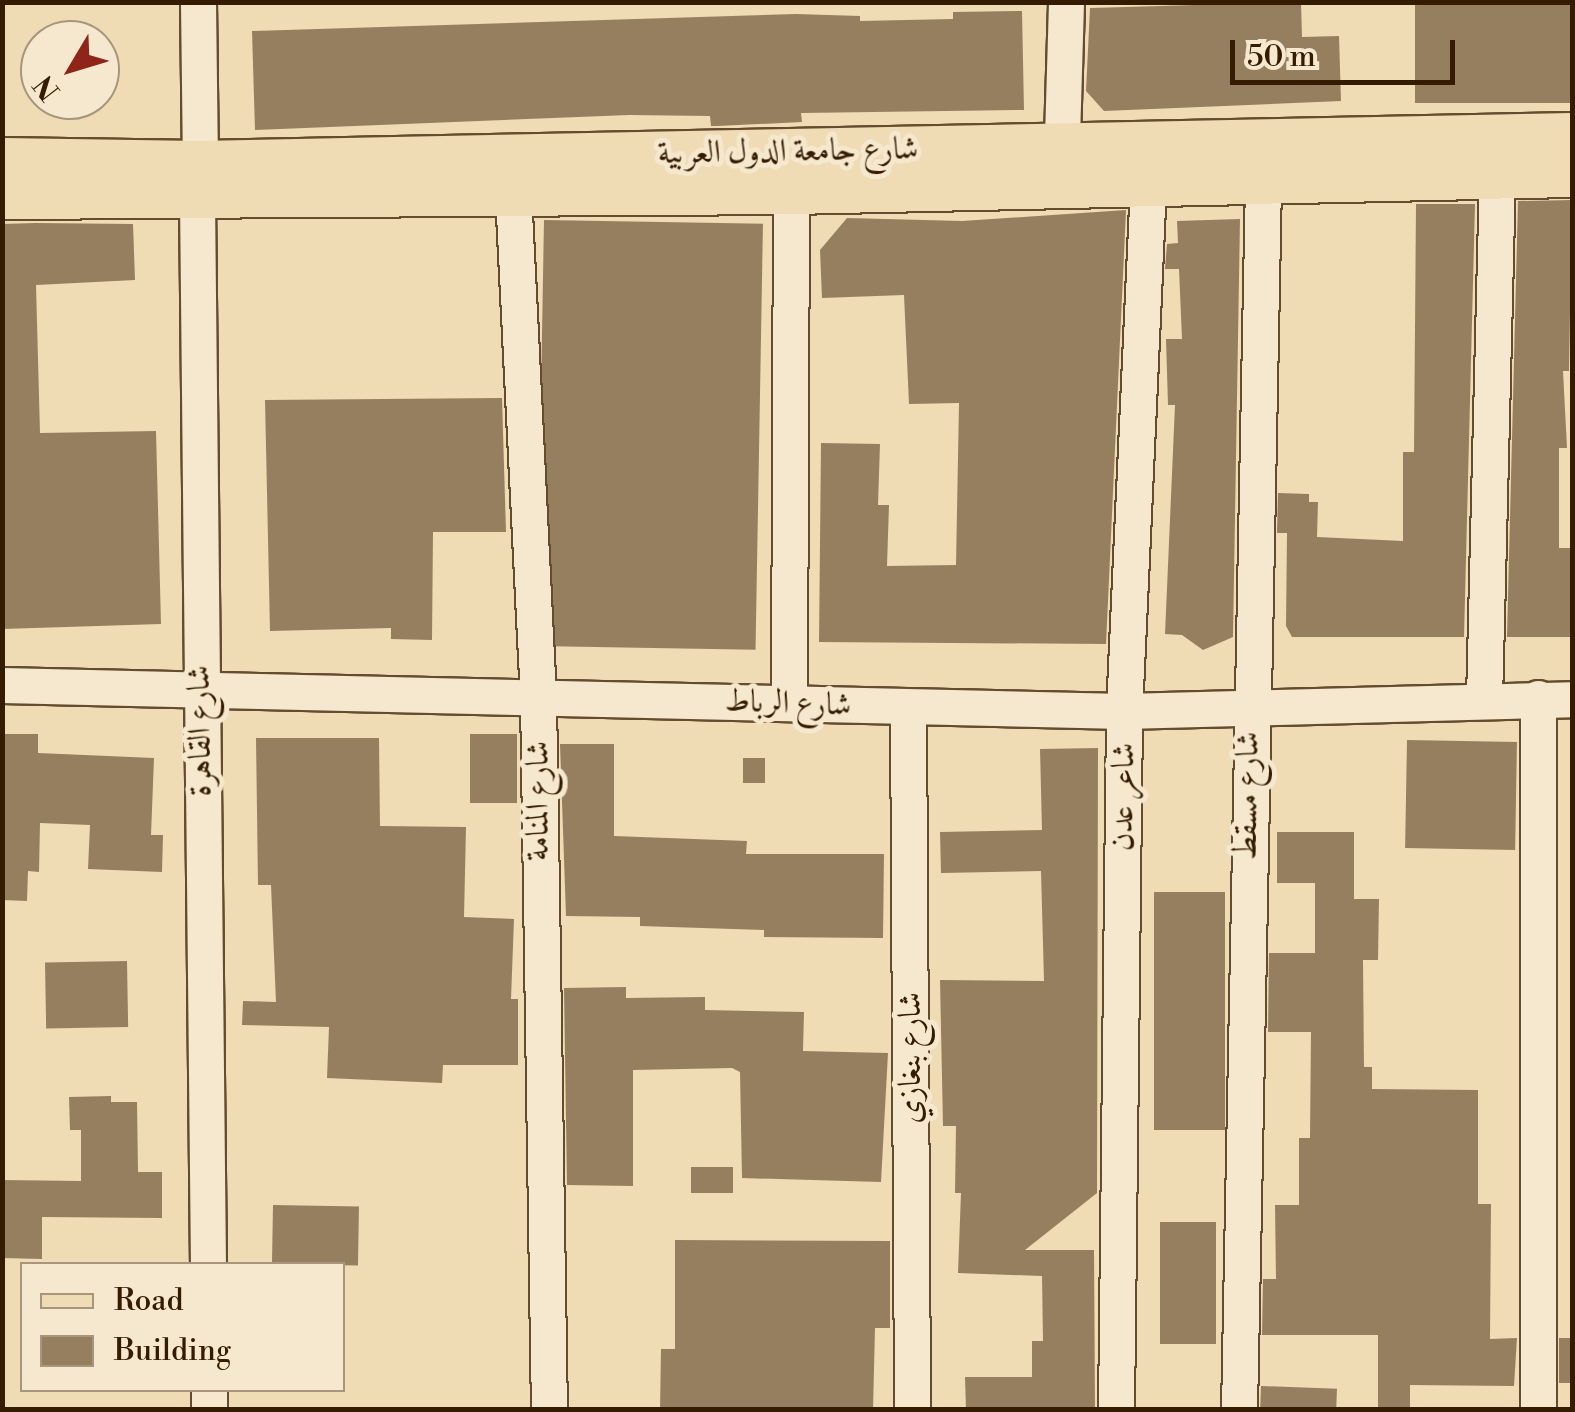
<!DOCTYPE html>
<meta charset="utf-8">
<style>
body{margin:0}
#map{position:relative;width:1575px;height:1412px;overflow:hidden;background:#efdbb4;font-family:"Libre Bodoni",Amiri,serif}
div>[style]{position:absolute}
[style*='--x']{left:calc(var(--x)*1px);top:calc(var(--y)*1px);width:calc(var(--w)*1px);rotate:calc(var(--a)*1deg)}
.building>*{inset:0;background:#967f5e;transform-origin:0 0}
.roads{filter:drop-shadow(2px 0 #644c2e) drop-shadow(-2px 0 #644c2e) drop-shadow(0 2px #644c2e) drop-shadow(0 -2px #644c2e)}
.minor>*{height:35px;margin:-17.5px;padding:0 17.5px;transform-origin:17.5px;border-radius:17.5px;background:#f5e8ce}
.major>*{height:45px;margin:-22.5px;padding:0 22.5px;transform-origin:22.5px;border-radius:22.5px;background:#efdbb4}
span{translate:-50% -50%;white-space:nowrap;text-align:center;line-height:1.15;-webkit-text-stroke:10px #f5e8ce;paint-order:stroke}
.street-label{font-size:32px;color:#351c01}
.frame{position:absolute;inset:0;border:5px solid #351c01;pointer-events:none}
.legend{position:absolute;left:20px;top:1262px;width:325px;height:130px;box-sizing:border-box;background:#f5e8ce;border:2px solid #a8967c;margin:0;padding:12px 18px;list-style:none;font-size:30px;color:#351c01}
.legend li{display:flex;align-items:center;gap:20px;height:50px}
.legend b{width:50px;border:2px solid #a8967c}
.north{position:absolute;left:20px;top:20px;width:100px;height:100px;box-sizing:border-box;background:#f5e8ce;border:2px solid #a8967c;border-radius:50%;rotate:232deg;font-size:28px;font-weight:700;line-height:40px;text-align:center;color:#351c01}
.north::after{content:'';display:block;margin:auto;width:35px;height:45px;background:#8f2418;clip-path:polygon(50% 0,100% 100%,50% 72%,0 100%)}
.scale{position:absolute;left:1230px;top:40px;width:225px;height:45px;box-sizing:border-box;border:5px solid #351c01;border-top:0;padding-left:12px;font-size:30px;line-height:35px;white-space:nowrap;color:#351c01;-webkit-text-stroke:8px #f5e8ce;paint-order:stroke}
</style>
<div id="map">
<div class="building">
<div style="clip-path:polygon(1301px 2px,1302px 37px,1339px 36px,1341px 101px,1104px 111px,1086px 91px,1090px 8px)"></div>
<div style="left:1415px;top:2px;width:157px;height:101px"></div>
<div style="clip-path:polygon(1022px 11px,1024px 110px,801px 113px,802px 122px,717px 126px,711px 126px,710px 116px,629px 115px,255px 130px,252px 31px,796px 14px,860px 16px,860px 21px,953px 19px,953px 12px)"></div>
<div style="clip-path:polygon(1572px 200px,1569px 371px,1563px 371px,1567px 448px,1559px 448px,1559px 548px,1572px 548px,1572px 637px,1507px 637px,1518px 201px)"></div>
<div style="clip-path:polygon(1416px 204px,1475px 204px,1464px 637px,1292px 637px,1286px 626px,1287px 533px,1277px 533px,1278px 493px,1309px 494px,1309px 502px,1318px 502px,1317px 537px,1403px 541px,1403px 452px,1414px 452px)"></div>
<div style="clip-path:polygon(1126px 210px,1106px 644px,819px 642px,821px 443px,880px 444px,878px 505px,889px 505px,887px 566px,956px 565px,959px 403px,909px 404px,904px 295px,822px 298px,820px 250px,847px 218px,962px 221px)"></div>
<div style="clip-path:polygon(1240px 219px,1233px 637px,1203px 650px,1182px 635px,1165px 634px,1175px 405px,1168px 405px,1166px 339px,1182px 339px,1179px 269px,1165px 269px,1167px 244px,1178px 243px,1177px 221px)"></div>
<div style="left:544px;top:220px;width:219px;height:426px;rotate:1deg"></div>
<div style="clip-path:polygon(35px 223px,133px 224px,135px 280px,36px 285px,40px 433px,156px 431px,161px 624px,2px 629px,2px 224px)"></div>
<div style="clip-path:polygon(502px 398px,506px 532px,433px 532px,432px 640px,391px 639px,391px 628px,270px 631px,265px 400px)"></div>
<div style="clip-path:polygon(2px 734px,38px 734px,38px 753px,154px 758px,151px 835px,163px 835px,162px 872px,88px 869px,90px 825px,40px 823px,39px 872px,28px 871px,27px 901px,2px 900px)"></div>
<div style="left:470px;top:734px;width:47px;height:69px"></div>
<div style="clip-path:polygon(256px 738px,379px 738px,380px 826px,466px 827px,464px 917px,514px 919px,511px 999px,518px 999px,518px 1065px,443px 1065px,442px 1083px,327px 1078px,329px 1027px,242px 1025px,243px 1001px,276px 1002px,271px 885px,258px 885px)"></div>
<div style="left:1407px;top:740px;width:110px;height:108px;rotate:1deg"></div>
<div style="clip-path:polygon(560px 744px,614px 744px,614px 836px,747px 841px,746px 854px,884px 854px,883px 938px,764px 937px,764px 930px,640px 926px,640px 917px,566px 916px)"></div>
<div style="clip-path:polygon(1098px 748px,1097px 1193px,1025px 1250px,1094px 1250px,1095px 1410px,966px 1410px,965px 1377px,1032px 1377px,1032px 1341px,1043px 1341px,1042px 1276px,958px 1273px,961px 1193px,955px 1193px,956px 1126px,943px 1126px,940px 980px,1044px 981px,1041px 871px,941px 873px,940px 832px,1042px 830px,1040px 749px)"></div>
<div style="left:743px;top:758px;width:22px;height:25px"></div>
<div style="clip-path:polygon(1277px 832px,1354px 832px,1354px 899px,1379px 899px,1378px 960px,1363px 960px,1364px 1067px,1372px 1067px,1372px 1089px,1478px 1090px,1478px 1204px,1491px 1204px,1490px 1339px,1517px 1338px,1514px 1386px,1410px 1385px,1410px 1407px,1378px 1407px,1378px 1335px,1262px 1335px,1263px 1279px,1276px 1279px,1275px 1205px,1299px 1205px,1299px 1138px,1310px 1138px,1311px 1032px,1268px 1032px,1269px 953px,1315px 953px,1315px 883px,1277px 883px)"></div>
<div style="left:1154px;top:892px;width:71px;height:238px"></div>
<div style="left:127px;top:961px;width:66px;height:82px;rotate:89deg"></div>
<div style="clip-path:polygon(626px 987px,626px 998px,705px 997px,705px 1010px,804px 1012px,803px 1051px,888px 1053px,881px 1182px,742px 1178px,740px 1072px,732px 1068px,633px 1070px,633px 1186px,567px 1185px,564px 988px)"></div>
<div style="clip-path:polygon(111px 1096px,111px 1102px,137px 1102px,138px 1172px,162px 1172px,162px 1218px,42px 1217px,42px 1259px,2px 1258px,2px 1180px,81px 1181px,81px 1130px,70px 1130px,69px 1097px)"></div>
<div style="left:733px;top:1167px;width:26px;height:42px;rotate:90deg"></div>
<div style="left:273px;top:1205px;width:86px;height:59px;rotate:1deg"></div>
<div style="left:1160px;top:1222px;width:56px;height:122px"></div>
<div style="clip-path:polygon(675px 1240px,890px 1241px,890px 1328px,875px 1328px,873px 1410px,660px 1410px,661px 1349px,675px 1349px)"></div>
<div style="left:1559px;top:1338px;width:13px;height:45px"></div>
<div style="left:1261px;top:1386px;width:76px;height:24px;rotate:2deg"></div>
</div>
<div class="roads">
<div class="minor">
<div style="--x:198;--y:2;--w:161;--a:89.3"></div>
<div style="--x:1061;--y:171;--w:169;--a:-88.3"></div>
<div style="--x:513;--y:193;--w:505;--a:87.16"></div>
<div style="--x:538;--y:697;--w:713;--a:89.12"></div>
<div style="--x:197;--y:198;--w:1066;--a:89.41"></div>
<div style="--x:2;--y:685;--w:1122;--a:1.33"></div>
<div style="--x:1124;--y:711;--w:448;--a:-1.5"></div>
<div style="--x:1538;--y:698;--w:712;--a:90"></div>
<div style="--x:1484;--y:700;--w:523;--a:-88.58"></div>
<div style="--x:789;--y:702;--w:511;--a:-89.78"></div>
<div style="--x:908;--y:707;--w:703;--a:89.67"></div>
<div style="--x:209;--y:1410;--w:20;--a:-90"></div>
<div style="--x:1116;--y:1410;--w:699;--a:-89.34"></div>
<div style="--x:1124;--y:711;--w:528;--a:-87.39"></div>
<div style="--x:1239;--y:1410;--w:1227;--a:-88.88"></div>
</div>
<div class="major">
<div style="--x:2;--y:160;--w:198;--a:0.9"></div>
<div style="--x:200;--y:163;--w:1372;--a:-1.17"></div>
<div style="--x:2;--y:196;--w:789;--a:-0.36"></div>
<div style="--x:791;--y:191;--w:781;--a:-1.25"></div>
</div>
</div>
<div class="street-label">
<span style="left:788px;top:151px;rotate:-1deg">شارع جامعة الدول العربية</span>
<span style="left:788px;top:703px;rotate:2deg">شارع الرباط</span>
<span style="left:200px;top:731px;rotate:-91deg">شارع القاهرة</span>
<span style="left:1247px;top:796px;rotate:-89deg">شارع مسقط</span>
<span style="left:1123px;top:797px;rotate:-89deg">شاعر عدن</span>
<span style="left:538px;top:801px;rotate:-90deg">شارع المنامة</span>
<span style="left:910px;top:1058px;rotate:-90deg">شارع بنغازي</span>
</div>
<div class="frame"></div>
<ul class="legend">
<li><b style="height:12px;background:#efdbb4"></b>Road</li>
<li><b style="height:28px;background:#967f5e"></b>Building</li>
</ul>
<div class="north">N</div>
<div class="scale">50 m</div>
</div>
